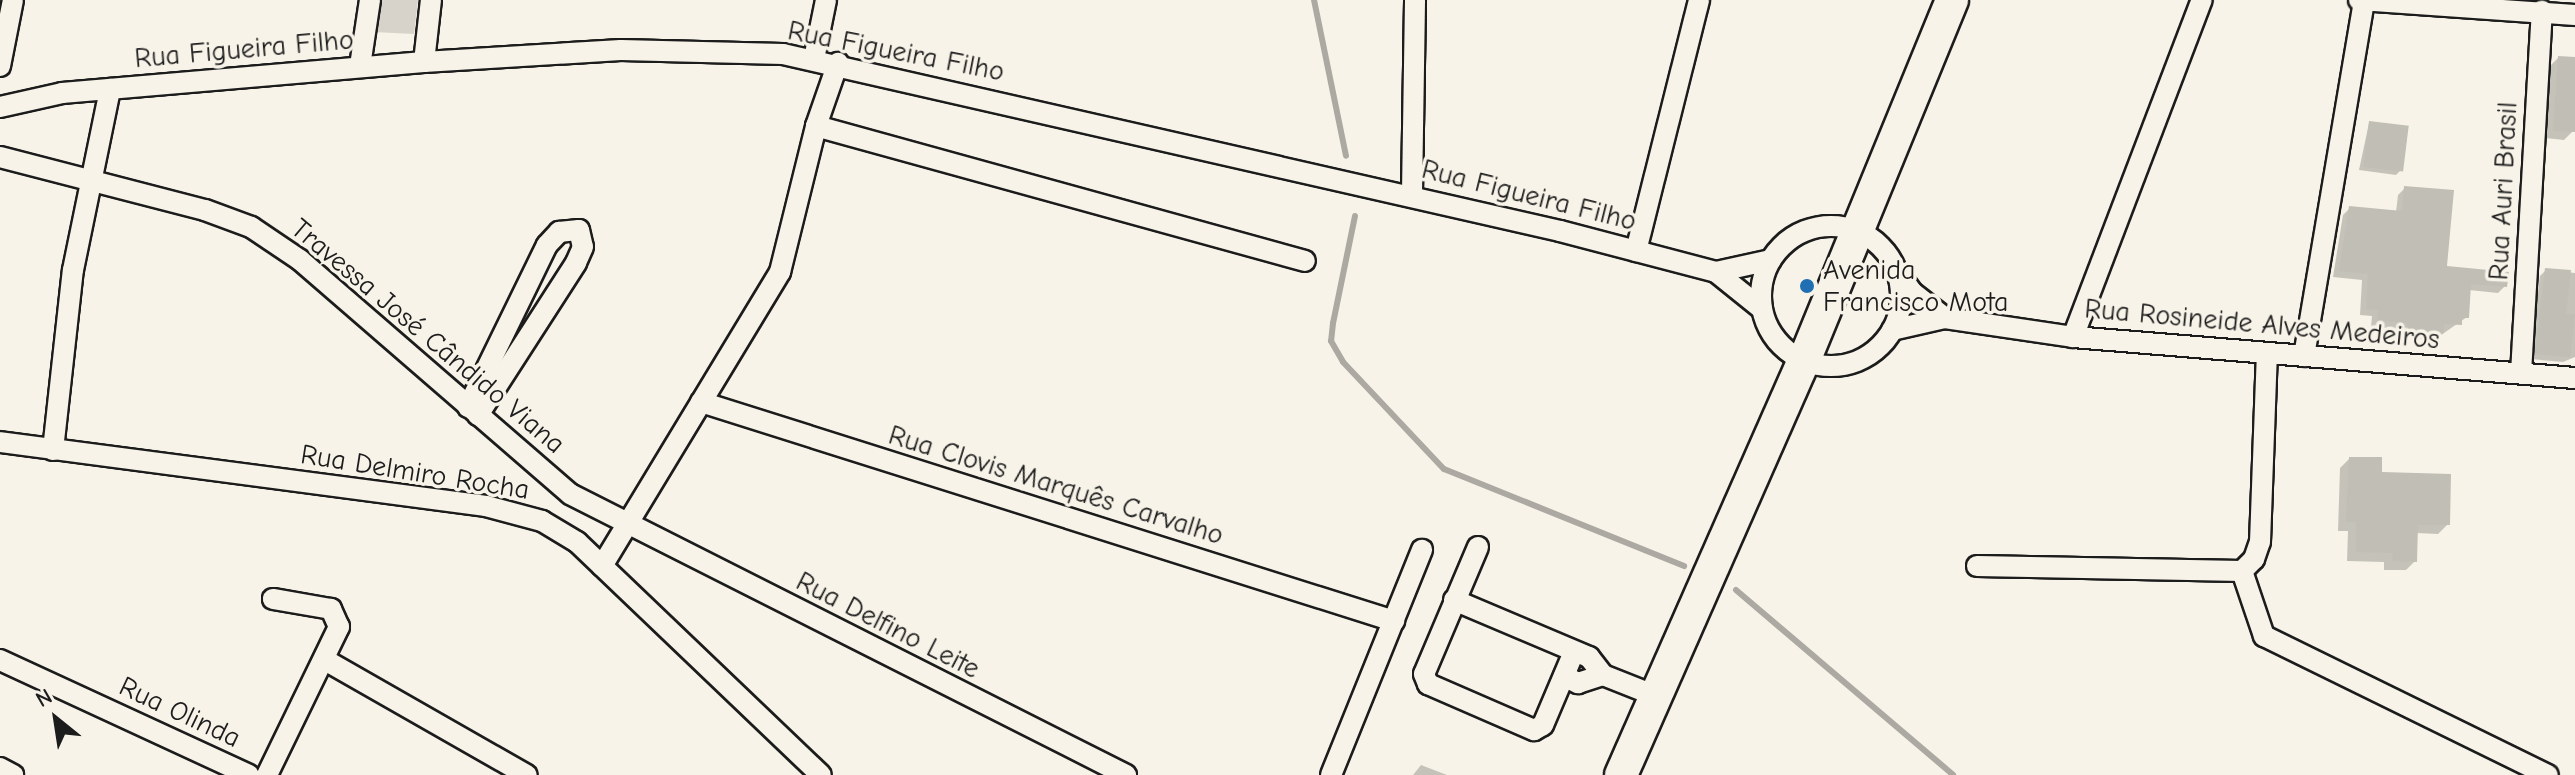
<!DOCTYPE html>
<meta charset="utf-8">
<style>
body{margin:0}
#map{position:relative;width:2575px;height:775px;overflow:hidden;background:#f7f3e8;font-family:"Comic Neue",sans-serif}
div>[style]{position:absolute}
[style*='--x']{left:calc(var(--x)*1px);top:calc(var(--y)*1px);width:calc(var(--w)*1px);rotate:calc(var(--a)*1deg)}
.green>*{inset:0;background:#d7d3cb}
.shadow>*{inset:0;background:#0003}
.stream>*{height:6px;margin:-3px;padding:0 3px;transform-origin:3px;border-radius:3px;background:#aca9a2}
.building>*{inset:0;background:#c0beb5;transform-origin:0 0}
.roads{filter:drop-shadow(2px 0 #1c1c1c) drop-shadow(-2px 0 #1c1c1c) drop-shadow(0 2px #1c1c1c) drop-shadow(0 -2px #1c1c1c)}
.street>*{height:20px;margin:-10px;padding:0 10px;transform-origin:10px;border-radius:10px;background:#f7f3e8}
.street>.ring{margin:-10px;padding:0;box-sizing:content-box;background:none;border:20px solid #f7f3e8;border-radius:50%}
.primary>*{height:32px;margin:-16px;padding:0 16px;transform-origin:16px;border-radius:16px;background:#f7f3e8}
.dots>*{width:22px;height:22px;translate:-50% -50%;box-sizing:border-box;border:4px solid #f7f3e8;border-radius:50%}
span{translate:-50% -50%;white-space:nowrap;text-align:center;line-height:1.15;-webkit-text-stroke:7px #f7f3e8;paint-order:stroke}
.street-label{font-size:28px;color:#1c1c1c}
.poi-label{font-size:28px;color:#1c1c1c}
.left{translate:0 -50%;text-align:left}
.north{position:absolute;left:16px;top:679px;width:80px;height:80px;-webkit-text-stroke:6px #f7f3e8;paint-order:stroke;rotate:330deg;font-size:22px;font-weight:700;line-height:32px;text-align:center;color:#1c1c1c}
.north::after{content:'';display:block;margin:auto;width:28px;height:36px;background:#1c1c1c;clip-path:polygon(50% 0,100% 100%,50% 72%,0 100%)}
</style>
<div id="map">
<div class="green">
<div style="clip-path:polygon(378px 0,418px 0,414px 34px,374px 32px)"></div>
</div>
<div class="shadow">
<div style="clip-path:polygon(2558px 58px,2575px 59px,2573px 131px,2564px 140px,2545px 138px,2550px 66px)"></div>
<div style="clip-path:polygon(2369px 123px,2401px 170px,2396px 175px,2359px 170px)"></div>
<div style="clip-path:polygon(2405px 188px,2445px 267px,2505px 286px,2498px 293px,2469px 290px,2467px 317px,2434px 340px,2400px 337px,2401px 329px,2371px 327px,2372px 316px,2360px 315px,2362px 280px,2333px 277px,2343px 215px,2350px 208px,2396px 212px,2398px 195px)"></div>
<div style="clip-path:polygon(2546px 270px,2575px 273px,2575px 357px,2563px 362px,2530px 359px,2540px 276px)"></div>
<div style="clip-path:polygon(2349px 459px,2448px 524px,2438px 534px,2416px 533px,2415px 561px,2406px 570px,2384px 570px,2384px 562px,2347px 561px,2348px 531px,2338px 531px,2340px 468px)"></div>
<div style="clip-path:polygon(1421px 765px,1447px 775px,1413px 775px)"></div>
</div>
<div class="stream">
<div style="--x:1314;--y:0;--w:159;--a:78.4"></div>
<div style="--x:1355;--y:216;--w:109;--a:101.6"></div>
<div style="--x:1333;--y:323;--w:18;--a:96"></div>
<div style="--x:1331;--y:341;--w:24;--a:60"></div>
<div style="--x:1343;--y:362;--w:147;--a:46.7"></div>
<div style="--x:1444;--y:469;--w:259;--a:22"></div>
<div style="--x:1736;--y:590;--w:285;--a:40.4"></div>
</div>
<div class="building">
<div style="clip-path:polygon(2558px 56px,2575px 57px,2575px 132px,2553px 131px)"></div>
<div style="left:2369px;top:121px;width:40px;height:46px;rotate:7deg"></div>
<div style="clip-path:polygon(2404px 186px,2454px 190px,2447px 266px,2509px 272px,2507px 287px,2471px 284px,2469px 318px,2462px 318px,2462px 325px,2444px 324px,2443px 334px,2406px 331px,2407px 323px,2377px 320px,2378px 310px,2366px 309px,2368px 274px,2339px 271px,2349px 206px,2402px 211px)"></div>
<div style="clip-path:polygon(2545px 268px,2571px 270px,2566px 314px,2575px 314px,2570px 357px,2535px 354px)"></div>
<div style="clip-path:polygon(2349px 457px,2382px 457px,2382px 472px,2451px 474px,2450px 525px,2418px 525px,2417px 562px,2392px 561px,2393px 553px,2356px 552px,2356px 522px,2346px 522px)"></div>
</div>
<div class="roads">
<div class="street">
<div style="--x:2359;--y:0;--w:217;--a:4"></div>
<div style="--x:814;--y:59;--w:60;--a:-78.5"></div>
<div style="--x:424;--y:62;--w:62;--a:-83.6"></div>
<div style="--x:0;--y:66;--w:67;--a:-78.9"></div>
<div style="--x:360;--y:66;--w:67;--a:-81.4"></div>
<div style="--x:0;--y:107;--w:64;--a:-12.7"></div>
<div style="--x:62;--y:93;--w:363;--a:-4.9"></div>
<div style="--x:424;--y:62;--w:197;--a:-3.5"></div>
<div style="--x:621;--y:50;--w:162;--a:1.4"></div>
<div style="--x:783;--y:54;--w:797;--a:12.83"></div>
<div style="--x:1560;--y:231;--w:161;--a:14.7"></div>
<div style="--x:1716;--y:272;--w:59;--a:38.8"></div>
<div style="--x:816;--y:126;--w:507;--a:15.43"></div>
<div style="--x:0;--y:157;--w:212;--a:14.5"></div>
<div style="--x:205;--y:210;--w:49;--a:20.3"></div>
<div style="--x:251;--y:227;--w:59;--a:34"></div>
<div style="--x:300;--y:260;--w:357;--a:40.9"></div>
<div style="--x:570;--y:494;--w:623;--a:26.81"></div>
<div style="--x:1412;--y:193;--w:193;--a:-89.1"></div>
<div class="ring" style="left:1761px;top:226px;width:120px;height:120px"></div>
<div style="--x:1636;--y:251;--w:259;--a:-75.9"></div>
<div style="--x:1716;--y:272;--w:56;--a:-12.3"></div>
<div style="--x:1899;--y:274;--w:22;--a:54"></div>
<div style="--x:1912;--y:292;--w:42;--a:38.2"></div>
<div style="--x:1892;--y:330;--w:54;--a:-12.8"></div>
<div style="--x:1945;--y:318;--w:129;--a:8.4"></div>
<div style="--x:2073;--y:337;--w:504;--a:4.67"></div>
<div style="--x:2073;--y:337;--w:361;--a:-69.1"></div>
<div style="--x:2304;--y:356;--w:360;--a:-80.4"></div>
<div style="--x:2521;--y:373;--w:363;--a:-86.7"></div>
<div style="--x:701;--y:402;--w:727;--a:17.54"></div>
<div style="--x:468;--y:407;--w:180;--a:-64"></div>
<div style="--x:547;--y:245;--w:18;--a:-47"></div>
<div style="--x:559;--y:232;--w:20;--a:-6"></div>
<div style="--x:579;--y:230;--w:17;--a:77"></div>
<div style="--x:583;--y:247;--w:17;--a:114"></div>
<div style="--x:576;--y:263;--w:181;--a:122.8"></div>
<div style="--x:0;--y:442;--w:490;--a:7.5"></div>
<div style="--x:486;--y:506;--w:58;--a:15"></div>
<div style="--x:542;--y:521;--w:41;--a:31"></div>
<div style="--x:577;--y:542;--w:337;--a:43.7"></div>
<div style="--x:53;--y:450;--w:181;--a:-83.7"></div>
<div style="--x:73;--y:270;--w:185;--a:-78.4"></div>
<div style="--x:1478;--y:547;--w:138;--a:113"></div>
<div style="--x:1424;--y:674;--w:11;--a:68"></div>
<div style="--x:1428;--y:684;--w:116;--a:23.5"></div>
<div style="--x:1534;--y:730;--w:10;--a:-29"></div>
<div style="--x:1543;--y:725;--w:79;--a:-67"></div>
<div style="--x:602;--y:566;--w:344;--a:-58.8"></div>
<div style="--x:780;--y:272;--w:150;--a:-76.1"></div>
<div style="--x:816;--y:126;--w:67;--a:-70.8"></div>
<div style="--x:1977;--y:566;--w:265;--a:1.1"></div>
<div style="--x:2242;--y:571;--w:17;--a:-45"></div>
<div style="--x:2254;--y:559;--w:18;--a:-71"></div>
<div style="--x:2260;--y:542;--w:187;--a:-87.9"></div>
<div style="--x:2242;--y:571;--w:69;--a:71.3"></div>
<div style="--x:2264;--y:636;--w:316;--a:26.1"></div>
<div style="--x:1454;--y:600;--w:147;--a:22.9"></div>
<div style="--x:1589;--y:657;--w:23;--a:52"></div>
<div style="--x:1603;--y:675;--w:57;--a:21.6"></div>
<div style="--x:0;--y:660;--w:274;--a:24.8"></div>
<div style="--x:325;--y:660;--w:232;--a:29.7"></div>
<div style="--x:1564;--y:676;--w:16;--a:27"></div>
<div style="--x:1578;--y:683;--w:26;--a:-18"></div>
<div style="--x:0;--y:768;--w:15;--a:28"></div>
<div style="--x:267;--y:775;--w:165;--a:-64.1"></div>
<div style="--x:339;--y:627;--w:20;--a:-114"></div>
<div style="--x:331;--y:609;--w:59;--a:-170.2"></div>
<div style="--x:1331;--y:775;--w:243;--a:-68"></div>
</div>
<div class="primary">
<div style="--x:1621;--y:775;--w:453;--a:-66.2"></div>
<div style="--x:1804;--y:361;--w:390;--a:-67.7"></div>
</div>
</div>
<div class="dots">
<div style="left:1807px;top:286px;background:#1f6fb2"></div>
</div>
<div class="street-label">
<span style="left:244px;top:49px;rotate:-5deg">Rua Figueira Filho</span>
<span style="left:896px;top:51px;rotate:11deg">Rua Figueira Filho</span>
<span style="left:2503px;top:191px;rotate:-87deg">Rua Auri Brasil</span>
<span style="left:1529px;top:195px;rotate:14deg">Rua Figueira Filho</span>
<span style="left:2262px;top:324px;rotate:5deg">Rua Rosineide Alves Medeiros</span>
<span style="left:428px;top:336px;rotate:40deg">Travessa José Cândido Viana</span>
<span style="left:415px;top:472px;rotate:9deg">Rua Delmiro Rocha</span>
<span style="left:1056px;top:485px;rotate:17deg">Rua Clovis Marquês Carvalho</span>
<span style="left:888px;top:625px;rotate:27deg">Rua Delfino Leite</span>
<span style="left:180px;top:712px;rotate:25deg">Rua Olinda</span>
</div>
<div class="poi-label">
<span class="left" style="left:1823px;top:286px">Avenida<br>Francisco Mota</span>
</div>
<div class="north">N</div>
</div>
